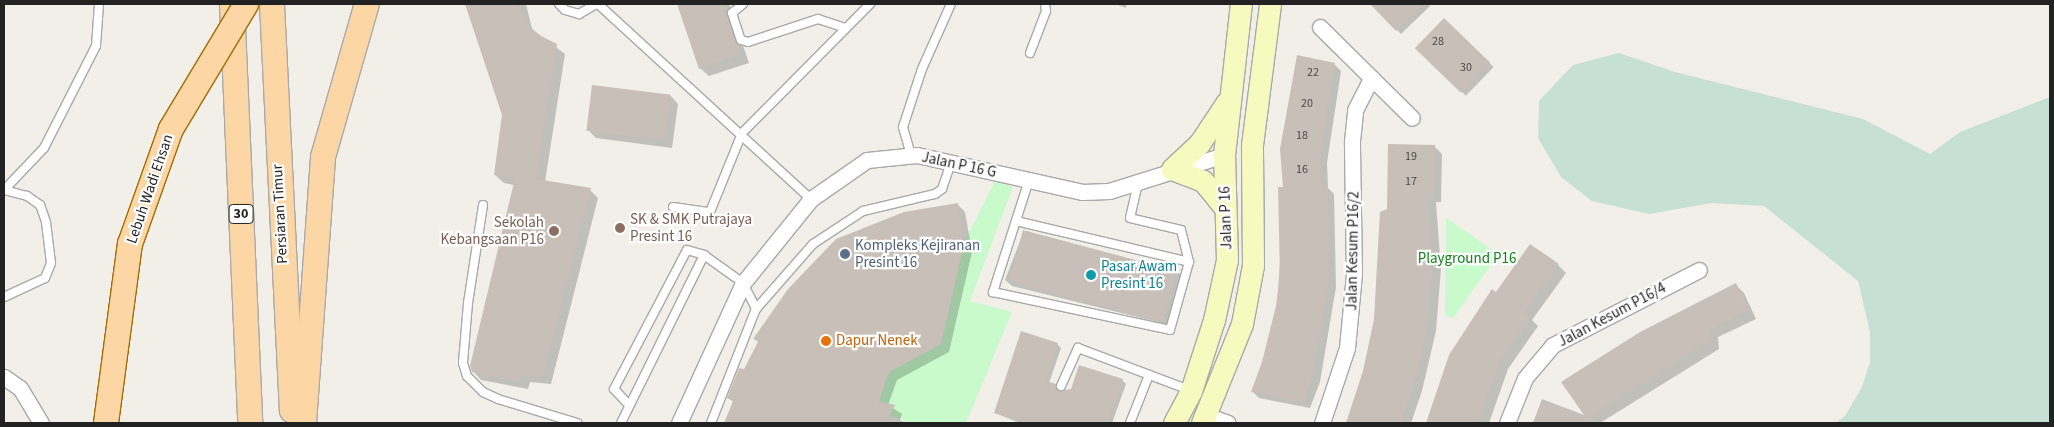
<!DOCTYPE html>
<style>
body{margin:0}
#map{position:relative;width:2054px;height:427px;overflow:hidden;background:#f2efe9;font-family:"Source Sans 3",sans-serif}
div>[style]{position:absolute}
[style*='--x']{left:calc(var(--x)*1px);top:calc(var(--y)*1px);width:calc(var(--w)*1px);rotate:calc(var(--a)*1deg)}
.wetland>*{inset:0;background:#c6e0d4}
.park>*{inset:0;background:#c8facc}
.shadow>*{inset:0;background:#0003;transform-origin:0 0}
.building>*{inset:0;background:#c7bfb8;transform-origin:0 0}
.roads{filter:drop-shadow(1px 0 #a9a9a9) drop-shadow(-1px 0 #a9a9a9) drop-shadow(0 1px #a9a9a9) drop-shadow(0 -1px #a9a9a9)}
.lane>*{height:8px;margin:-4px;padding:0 4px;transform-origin:4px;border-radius:4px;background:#fff}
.street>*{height:15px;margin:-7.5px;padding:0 7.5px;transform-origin:7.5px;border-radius:7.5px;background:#fff}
.secondary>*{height:21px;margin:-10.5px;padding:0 10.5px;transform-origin:10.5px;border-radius:10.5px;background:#f7fabf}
.primary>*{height:24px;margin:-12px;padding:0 12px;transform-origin:12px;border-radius:12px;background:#fcd6a4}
.bridges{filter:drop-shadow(1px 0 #a06b00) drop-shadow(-1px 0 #a06b00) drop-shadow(0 1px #a06b00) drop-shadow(0 -1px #a06b00)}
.primary-bridge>*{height:24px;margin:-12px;padding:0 12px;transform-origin:12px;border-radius:12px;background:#fcd6a4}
.dots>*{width:14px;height:14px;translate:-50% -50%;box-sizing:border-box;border:2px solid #fff;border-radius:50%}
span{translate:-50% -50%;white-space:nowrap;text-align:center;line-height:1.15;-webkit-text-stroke:4.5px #fff;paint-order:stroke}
.number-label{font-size:12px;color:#4b4948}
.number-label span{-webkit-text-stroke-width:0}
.shield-label span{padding:1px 4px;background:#fff;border:1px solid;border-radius:4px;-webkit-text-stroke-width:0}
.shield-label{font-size:14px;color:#222;font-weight:700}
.street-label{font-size:15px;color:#222}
.education-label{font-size:15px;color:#785e54}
.left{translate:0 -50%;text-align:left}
.right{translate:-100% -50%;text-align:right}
.service-label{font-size:15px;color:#4e5e75}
.park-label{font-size:15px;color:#0c8416}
.culture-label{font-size:15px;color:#0d838f}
.food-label{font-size:15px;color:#c56008}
.frame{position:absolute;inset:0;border:5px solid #222;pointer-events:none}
</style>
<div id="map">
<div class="wetland">
<div style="clip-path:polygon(1619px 53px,1675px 72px,1863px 119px,1930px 154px,1960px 132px,2050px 97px,2050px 423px,1835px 423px,1845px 416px,1862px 387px,1870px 362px,1870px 332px,1858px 281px,1764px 206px,1712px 203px,1649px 214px,1592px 201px,1561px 177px,1538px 138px,1539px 101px,1573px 65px)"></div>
</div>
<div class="park">
<div style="clip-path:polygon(995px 181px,1013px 187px,970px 301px,1012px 312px,966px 423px,902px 423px,903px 419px,890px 416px,894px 405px,879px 401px,889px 372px,941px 344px,964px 243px)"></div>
<div style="clip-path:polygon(1446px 218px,1497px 253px,1496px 258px,1453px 318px,1445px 315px)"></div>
</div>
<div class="shadow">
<div style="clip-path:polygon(467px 4px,526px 4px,532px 29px,565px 54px,545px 182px,590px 190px,598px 198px,551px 384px,530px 382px,528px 389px,481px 380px,473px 371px,514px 185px,504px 183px,495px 175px,504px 115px)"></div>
<div style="clip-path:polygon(678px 4px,729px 4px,749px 63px,709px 76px,700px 68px)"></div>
<div style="clip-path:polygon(1115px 4px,1127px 4px,1126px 8px)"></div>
<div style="clip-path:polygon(1372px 4px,1428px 4px,1430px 6px,1401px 34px)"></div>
<div style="left:1444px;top:19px;width:69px;height:40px;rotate:44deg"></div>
<div style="clip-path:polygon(1334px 64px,1341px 71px,1327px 163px,1328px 188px,1334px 194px,1336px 287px,1320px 382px,1310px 408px,1259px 398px,1252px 391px,1264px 362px,1277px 306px,1285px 188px)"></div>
<div style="clip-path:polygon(593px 86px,670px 95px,678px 104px,672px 148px,596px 138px,588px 130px)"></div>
<div style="clip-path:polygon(1434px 146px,1442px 154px,1441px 202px,1436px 202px,1441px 269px,1436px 331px,1422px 391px,1411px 423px,1347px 423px,1365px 372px,1375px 319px,1388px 210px)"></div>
<div style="clip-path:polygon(957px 204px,965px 212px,972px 252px,949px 352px,897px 380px,888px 405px,902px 414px,900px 420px,905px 423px,726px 423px,734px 403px,729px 397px,759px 343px,755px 339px)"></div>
<div style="clip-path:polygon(1024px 231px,1177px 271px,1183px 278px,1170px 325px,1012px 286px,1005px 280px)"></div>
<div style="clip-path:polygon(1558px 265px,1566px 273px,1532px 320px,1538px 326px,1508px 369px,1489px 423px,1427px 423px,1450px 355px,1496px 293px)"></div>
<div style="clip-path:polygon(1736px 285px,1744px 293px,1756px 319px,1718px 337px,1719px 349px,1600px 423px,1534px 423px,1542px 400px,1587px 417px)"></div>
<div style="clip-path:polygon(1057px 344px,1061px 348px,1049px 383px,1060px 392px,1122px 380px,1126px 384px,1112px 423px,1020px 423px,995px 413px)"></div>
</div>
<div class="building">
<div style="clip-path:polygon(465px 4px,517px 4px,524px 19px,537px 34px,557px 44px,536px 179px,591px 188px,543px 377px,521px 374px,520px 382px,472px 372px,470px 366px,515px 178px,494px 175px,502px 115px)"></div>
<div style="clip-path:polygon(677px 4px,724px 4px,742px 54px,699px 69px)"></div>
<div style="clip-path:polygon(1370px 4px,1424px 4px,1396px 31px)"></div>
<div style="left:1444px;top:18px;width:64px;height:42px;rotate:44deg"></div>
<div style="clip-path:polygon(1297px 55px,1335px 63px,1320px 155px,1321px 186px,1328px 186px,1329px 279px,1313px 375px,1303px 402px,1251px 392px,1262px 362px,1276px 306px,1280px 276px,1278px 187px,1283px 187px,1280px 149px)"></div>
<div style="left:592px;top:85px;width:79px;height:46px;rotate:7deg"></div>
<div style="clip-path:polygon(1388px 144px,1435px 145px,1434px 195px,1428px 195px,1433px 260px,1428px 323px,1415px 383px,1400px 423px,1346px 423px,1363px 371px,1374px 319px,1380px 212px,1387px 209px)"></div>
<div style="clip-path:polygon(958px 203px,964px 243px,941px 344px,889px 372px,879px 401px,895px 405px,886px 423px,724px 423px,733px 401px,727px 398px,739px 368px,744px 369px,759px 340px,753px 339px,788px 289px,836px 239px,904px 212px)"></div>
<div style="left:1023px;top:230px;width:159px;height:53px;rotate:15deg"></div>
<div style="clip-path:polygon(1530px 244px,1559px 264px,1524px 312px,1531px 317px,1500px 361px,1478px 423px,1426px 423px,1449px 355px,1492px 289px,1496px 292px)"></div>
<div style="clip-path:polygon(1736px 283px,1749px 310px,1710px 329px,1711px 340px,1589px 417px,1603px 423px,1533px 423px,1542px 399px,1584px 415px,1561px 382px,1640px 332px)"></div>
<div style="clip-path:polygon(1021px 331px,1058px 343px,1046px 381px,1056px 384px,1058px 391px,1071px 389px,1079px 365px,1123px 379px,1108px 423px,1026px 423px,994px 413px)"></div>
</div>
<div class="roads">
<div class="lane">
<div style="--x:559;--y:4;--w:8;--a:45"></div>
<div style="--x:565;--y:10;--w:15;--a:16"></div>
<div style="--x:579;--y:14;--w:20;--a:-30"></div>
<div style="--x:598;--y:4;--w:289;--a:42.5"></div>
<div style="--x:743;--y:4;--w:14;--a:141"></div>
<div style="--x:732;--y:13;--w:28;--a:72"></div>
<div style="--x:741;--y:40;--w:7;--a:16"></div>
<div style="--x:748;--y:42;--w:74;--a:-18.2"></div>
<div style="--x:818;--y:19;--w:29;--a:18"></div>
<div style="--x:1030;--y:53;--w:45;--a:-69.1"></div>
<div style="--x:1046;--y:11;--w:7;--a:-98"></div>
<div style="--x:911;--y:155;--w:29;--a:-106"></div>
<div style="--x:903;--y:127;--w:61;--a:-71.9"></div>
<div style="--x:922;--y:69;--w:71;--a:-66"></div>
<div style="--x:1029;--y:180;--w:118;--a:107.8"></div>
<div style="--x:993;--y:292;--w:181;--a:12.1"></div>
<div style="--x:1170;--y:330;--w:71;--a:-74.4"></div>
<div style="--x:1189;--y:262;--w:33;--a:-104"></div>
<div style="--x:1181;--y:230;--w:52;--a:-166.8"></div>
<div style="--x:1130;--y:218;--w:37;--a:-77"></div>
<div style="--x:483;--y:205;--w:99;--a:98.7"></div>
<div style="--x:468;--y:303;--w:60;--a:94.8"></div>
<div style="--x:463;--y:363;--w:14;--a:73"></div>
<div style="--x:467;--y:376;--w:23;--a:45"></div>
<div style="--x:483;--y:392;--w:17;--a:25"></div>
<div style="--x:498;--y:399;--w:83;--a:16.9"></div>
<div style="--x:673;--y:207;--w:37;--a:8"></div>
<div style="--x:710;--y:212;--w:85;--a:-67.9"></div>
<div style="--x:742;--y:133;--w:182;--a:-45.2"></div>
<div style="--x:1016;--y:221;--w:178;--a:13.3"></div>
<div style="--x:4;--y:297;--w:45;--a:-24.9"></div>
<div style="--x:45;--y:278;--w:16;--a:-68"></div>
<div style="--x:51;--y:263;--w:41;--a:-97"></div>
<div style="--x:46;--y:222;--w:18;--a:-109"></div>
<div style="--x:40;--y:205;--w:16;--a:-145"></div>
<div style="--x:27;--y:196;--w:24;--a:-165"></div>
<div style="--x:4;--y:190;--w:58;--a:-46.4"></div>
<div style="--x:44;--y:148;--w:114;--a:-63"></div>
<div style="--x:96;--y:46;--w:42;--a:-85.9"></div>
<div style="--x:1061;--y:386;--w:42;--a:-65.9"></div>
<div style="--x:1078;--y:348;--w:119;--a:20.7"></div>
<div style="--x:629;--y:405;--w:22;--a:-133"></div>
<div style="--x:614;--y:389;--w:157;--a:-62.3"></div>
<div style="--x:687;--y:250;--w:18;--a:16"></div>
<div style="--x:621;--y:423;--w:187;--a:-63.7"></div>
<div style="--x:704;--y:255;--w:48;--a:35.7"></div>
<div style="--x:743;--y:283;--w:29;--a:63"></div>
<div style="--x:711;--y:423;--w:123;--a:-68.5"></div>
<div style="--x:756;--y:309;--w:86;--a:-48.8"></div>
<div style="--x:813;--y:244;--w:60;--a:-33.4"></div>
<div style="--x:863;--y:211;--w:74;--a:-13.3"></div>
<div style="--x:935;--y:194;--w:9;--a:-36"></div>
<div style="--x:942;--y:189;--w:28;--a:-71"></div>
<div style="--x:1130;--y:423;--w:52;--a:-68.4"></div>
</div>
<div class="street">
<div style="--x:1320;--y:27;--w:129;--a:44.7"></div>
<div style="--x:4;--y:377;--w:19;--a:35"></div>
<div style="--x:20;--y:388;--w:41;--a:59"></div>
<div style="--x:1206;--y:415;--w:23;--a:20"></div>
<div style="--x:679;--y:423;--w:154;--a:-65.4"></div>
<div style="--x:743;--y:283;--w:108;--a:-51"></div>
<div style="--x:811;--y:199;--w:68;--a:-34.9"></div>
<div style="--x:867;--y:160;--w:50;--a:-5.7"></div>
<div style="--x:917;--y:155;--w:169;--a:12.6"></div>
<div style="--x:1082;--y:192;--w:27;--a:-2"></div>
<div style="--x:1109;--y:191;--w:121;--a:-17.4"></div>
<div style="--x:1322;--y:423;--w:79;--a:-71.6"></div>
<div style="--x:1347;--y:348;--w:74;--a:-84.6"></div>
<div style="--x:1354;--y:274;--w:133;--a:-90.9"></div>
<div style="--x:1352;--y:141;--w:31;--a:-84"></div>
<div style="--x:1355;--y:110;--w:36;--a:-63"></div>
<div style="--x:1507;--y:423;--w:48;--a:-68.2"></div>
<div style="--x:1525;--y:378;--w:43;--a:-49.7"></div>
<div style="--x:1553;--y:345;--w:164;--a:-27.2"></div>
</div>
<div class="secondary">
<div style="--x:1225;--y:208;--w:35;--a:-129"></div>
<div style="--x:1203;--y:181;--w:33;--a:-159"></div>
<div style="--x:1172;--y:169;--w:37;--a:-43"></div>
<div style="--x:1199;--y:144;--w:50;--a:-56.3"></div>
<div style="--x:1174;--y:423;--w:36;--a:-62"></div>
<div style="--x:1191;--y:391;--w:75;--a:-72.1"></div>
<div style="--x:1214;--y:320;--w:61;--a:-77.8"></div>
<div style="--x:1227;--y:260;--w:105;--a:-91.6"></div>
<div style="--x:1224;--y:155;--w:152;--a:-83.6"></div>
<div style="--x:1202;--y:423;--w:107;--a:-68"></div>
<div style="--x:1242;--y:324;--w:60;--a:-79.4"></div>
<div style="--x:1253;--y:265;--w:120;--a:-90.5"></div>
<div style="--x:1252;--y:145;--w:142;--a:-82.7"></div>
</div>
<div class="primary">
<div style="--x:232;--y:4;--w:419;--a:87.5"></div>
<div style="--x:272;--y:4;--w:407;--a:87.2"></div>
<div style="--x:304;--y:423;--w:267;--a:-85.9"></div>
<div style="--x:323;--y:157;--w:159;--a:-74"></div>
</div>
</div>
<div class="bridges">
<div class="primary-bridge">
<div style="--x:106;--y:423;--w:181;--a:-82.4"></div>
<div style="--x:130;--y:244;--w:122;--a:-70.4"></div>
<div style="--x:171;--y:129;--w:146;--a:-59"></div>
</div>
</div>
<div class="dots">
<div style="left:620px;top:228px;background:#8d6e63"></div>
<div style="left:554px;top:231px;background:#8d6e63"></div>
<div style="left:845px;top:254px;background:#5c6f8a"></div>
<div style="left:1091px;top:275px;background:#0f9aa8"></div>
<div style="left:826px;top:341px;background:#e8710a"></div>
</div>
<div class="number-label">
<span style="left:1438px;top:42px">28</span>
<span style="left:1466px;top:68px">30</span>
<span style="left:1313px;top:73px">22</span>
<span style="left:1307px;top:104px">20</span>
<span style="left:1302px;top:136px">18</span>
<span style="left:1411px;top:157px">19</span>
<span style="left:1302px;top:170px">16</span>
<span style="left:1411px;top:182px">17</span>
</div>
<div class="shield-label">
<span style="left:241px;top:214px">30</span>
</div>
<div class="street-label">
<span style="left:959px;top:165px;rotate:12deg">Jalan P 16 G</span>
<span style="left:150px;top:189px;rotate:-71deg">Lebuh Wadi Ehsan</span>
<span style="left:280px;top:214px;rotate:-93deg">Persiaran Timur</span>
<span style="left:1226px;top:218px;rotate:-92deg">Jalan P 16</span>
<span style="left:1353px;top:251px;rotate:-89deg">Jalan Kesum P16/2</span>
<span style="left:1612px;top:315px;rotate:-28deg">Jalan Kesum P16/4</span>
</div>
<div class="education-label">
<span class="left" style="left:630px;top:228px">SK &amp; SMK Putrajaya<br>Presint 16</span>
<span class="right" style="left:544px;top:231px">Sekolah<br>Kebangsaan P16</span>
</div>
<div class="service-label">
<span class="left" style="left:855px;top:254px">Kompleks Kejiranan<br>Presint 16</span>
</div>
<div class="park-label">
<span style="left:1467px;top:259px">Playground P16</span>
</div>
<div class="culture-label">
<span class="left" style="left:1101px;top:275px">Pasar Awam<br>Presint 16</span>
</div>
<div class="food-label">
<span class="left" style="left:836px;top:341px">Dapur Nenek</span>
</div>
<div class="frame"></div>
</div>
